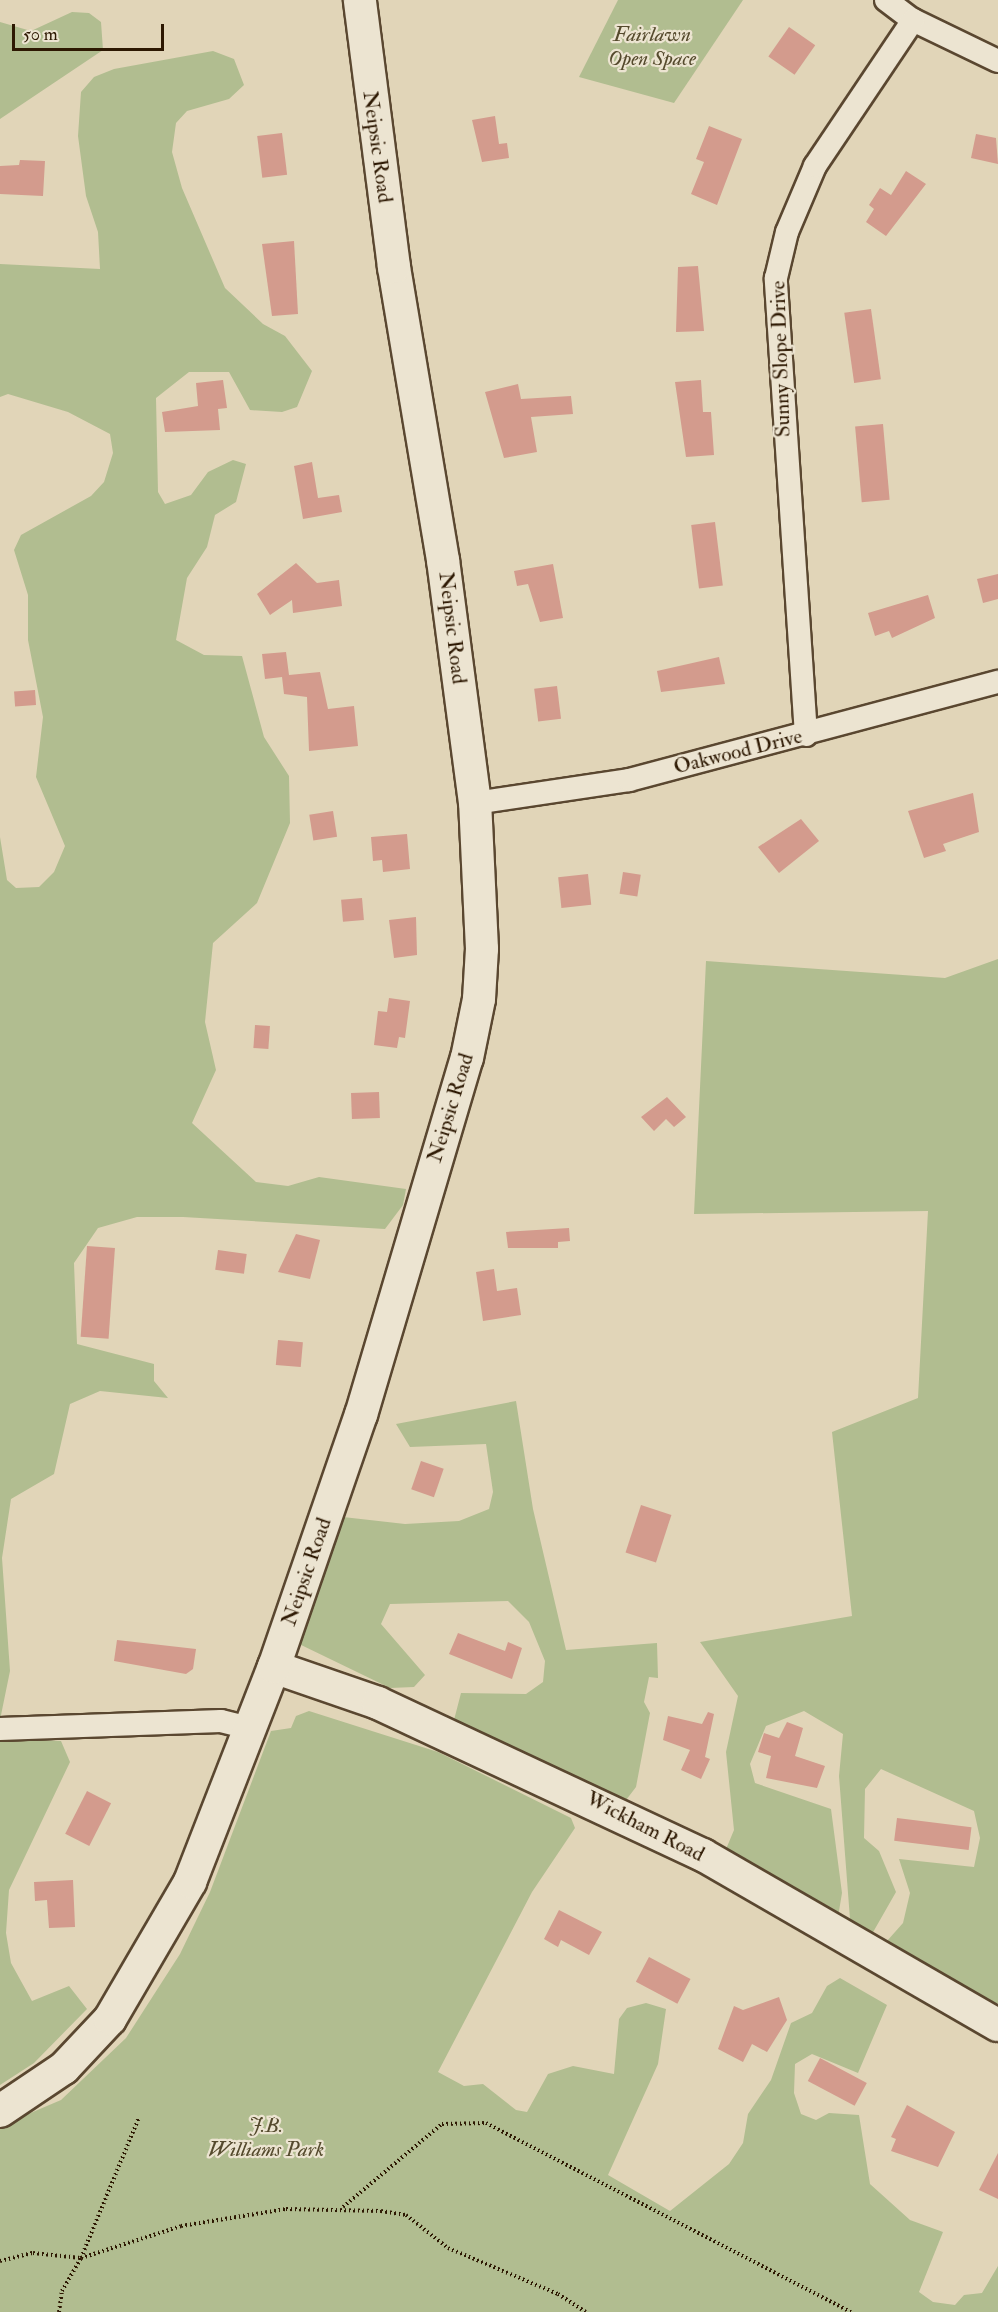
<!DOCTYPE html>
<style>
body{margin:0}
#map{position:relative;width:998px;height:2312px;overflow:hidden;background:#e1d5b8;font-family:"IM FELL Double Pica",serif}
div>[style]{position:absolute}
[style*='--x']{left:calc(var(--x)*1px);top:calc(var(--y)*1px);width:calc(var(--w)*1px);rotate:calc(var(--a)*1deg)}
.green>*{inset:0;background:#b1bd90}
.building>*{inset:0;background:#d39b8d;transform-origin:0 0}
.path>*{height:4px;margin-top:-2px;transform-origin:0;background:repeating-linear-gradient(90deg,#2d1802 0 1.5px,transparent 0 4.5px)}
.roads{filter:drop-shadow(2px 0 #5a4730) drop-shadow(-2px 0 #5a4730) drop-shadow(0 2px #5a4730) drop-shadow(0 -2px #5a4730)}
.street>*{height:22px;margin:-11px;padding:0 11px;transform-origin:11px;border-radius:11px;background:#ece4d1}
.secondary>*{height:32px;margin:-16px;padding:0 16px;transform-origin:16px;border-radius:16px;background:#ece4d1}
span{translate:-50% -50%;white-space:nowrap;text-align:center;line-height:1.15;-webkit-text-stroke:4.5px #ece4d1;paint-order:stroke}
.park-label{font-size:21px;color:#554a2d;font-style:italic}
.street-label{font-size:21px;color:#2d1802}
.scale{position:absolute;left:12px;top:24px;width:152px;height:27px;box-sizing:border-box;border:3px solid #2d1802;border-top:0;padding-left:8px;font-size:18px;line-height:21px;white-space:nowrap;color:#2d1802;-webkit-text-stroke:4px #ece4d1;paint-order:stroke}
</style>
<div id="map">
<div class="green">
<div style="clip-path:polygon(618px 0,743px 0,674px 103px,579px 77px)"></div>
<div style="clip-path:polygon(72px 12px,89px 13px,101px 22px,103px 50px,0 119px,0 22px,31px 31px)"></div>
<div style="clip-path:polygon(213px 51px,234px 59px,244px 85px,229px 99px,187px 111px,176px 123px,172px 152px,182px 188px,225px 288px,263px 324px,285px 336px,312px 371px,297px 407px,282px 412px,250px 410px,229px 372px,189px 372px,156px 398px,158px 492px,165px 504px,191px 495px,208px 472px,233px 460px,246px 464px,236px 502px,215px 515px,207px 547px,187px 578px,176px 640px,204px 655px,242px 656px,264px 737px,289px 776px,290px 823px,257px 903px,213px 943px,205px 1022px,216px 1070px,192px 1123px,256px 1182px,288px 1186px,319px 1177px,406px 1189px,403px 1205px,385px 1229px,183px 1217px,137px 1217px,98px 1228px,74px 1263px,77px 1344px,154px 1364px,154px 1381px,168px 1398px,100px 1391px,70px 1404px,54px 1474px,11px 1499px,2px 1558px,10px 1671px,0 1720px,0 837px,7px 880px,16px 888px,39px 887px,54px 872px,65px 846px,36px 777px,43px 717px,28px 640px,28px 595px,14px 550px,21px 535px,91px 496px,104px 482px,113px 453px,110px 434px,68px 412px,8px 394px,0 397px,0 264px,100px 269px,98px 232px,86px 196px,78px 136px,81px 92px,94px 77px,114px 69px)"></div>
<div style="clip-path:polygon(998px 959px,998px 2003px,984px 2006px,879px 1950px,903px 1923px,910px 1893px,899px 1859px,974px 1867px,980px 1838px,974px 1811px,881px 1769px,865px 1789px,864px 1838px,879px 1851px,896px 1892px,868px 1941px,851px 1932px,839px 1776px,843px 1734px,804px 1711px,766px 1726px,750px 1764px,755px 1783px,831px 1809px,842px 1893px,837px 1923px,724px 1854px,734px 1830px,726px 1752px,738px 1696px,700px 1642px,852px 1616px,832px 1432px,918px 1398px,928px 1211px,694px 1214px,706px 961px,945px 978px)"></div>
<div style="clip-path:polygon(516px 1401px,533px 1509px,566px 1650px,657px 1643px,658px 1678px,649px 1677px,644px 1702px,650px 1713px,636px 1787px,623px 1804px,454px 1720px,461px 1693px,526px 1694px,543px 1682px,545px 1661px,529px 1622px,508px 1601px,390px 1604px,381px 1624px,425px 1675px,414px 1687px,390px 1688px,297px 1643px,343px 1517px,405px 1524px,459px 1521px,489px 1509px,493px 1492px,486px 1444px,410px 1447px,396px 1424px)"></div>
<div style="clip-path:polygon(309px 1711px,438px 1752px,571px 1818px,575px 1828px,532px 1892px,438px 2072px,464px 2086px,483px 2084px,516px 2110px,527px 2112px,548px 2074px,573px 2066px,614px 2074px,619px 2019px,627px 2008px,646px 2003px,666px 2009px,658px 2064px,608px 2175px,670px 2211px,729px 2164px,743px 2143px,748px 2114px,771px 2080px,791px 2023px,812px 2013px,827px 1986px,840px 1978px,887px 2005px,858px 2073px,812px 2054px,795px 2064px,794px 2093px,801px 2114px,816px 2120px,829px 2113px,859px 2115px,870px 2184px,910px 2220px,943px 2232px,919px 2292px,933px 2302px,955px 2305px,964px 2295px,982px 2293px,998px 2266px,998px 2312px,0 2312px,0 2126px,61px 2100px,126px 2038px,180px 1954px,210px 1892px,271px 1731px,291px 1728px,296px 1716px)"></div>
<div style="clip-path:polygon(0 1738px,61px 1741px,70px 1762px,9px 1890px,6px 1933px,11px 1963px,32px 2001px,69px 1986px,87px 2009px,34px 2063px,0 2085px)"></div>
</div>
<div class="building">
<div style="left:789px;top:27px;width:32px;height:36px;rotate:35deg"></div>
<div style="clip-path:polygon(495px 116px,499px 144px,507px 143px,509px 158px,482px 162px,472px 120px)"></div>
<div style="clip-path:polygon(709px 126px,742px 139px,717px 205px,691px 194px,704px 162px,696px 159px)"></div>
<div style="left:282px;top:133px;width:42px;height:25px;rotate:83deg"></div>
<div style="clip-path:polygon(976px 134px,996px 138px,998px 164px,971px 158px)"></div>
<div style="clip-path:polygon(20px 160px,45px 161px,43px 196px,0 194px,0 166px,19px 165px)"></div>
<div style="clip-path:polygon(906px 171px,926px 184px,886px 236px,866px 222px,874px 209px,869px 205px,880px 188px,891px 195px)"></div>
<div style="clip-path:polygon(294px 241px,298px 314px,272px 316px,262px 244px)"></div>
<div style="clip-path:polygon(698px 266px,704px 331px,676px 332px,678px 267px)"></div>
<div style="left:871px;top:309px;width:71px;height:27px;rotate:82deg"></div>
<div style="clip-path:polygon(223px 380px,227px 408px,218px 409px,220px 430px,165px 432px,162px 412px,198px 406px,196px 383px)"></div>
<div style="clip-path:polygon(701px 380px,703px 412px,711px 412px,714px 455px,686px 457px,675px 382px)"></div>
<div style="clip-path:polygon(518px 384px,521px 399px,571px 396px,573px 414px,531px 417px,537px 452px,504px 458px,485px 392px)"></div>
<div style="left:883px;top:424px;width:76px;height:28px;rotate:85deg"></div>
<div style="clip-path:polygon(312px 462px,318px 498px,339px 495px,342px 512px,303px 519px,294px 466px)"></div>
<div style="left:715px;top:522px;width:64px;height:24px;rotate:83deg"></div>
<div style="clip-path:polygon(296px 563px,317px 583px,339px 580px,342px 606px,293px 613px,292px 600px,270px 615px,257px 594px)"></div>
<div style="clip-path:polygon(553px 564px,563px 618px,540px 622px,528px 584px,517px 586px,514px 571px)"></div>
<div style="clip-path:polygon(998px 574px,998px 599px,983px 603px,977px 579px)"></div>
<div style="clip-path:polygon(928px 595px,935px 618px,892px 638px,889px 631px,875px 636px,868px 613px)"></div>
<div style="clip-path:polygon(286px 652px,289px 675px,320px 672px,328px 709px,354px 706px,358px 746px,309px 751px,307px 697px,284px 694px,282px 677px,265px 679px,262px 654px)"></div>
<div style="clip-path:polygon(719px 657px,725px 684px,661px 692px,657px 671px)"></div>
<div style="left:557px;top:686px;width:33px;height:23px;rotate:83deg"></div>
<div style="left:35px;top:690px;width:15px;height:21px;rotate:86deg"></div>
<div style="clip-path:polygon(973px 793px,979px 832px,943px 844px,946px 851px,924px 858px,908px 811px)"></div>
<div style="left:333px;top:811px;width:26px;height:24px;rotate:81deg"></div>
<div style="clip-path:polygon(801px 819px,819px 841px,779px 873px,758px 847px)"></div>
<div style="clip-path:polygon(407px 834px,410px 869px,383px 872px,382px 860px,373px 861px,371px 837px)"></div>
<div style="left:623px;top:872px;width:18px;height:22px;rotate:9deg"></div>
<div style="left:588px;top:874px;width:31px;height:30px;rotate:84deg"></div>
<div style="left:362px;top:898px;width:22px;height:21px;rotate:85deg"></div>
<div style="clip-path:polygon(416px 917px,417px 955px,394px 958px,389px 920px)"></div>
<div style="clip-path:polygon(389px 998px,410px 1001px,405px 1038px,399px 1037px,397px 1048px,374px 1045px,378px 1011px,387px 1012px)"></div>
<div style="left:255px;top:1025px;width:15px;height:23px;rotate:4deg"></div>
<div style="left:379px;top:1092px;width:26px;height:28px;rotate:88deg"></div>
<div style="clip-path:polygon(667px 1097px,686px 1117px,674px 1127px,666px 1119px,654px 1131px,641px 1117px)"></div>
<div style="clip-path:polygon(569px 1228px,570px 1241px,558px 1242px,558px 1248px,508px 1248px,506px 1232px)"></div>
<div style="clip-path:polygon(296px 1234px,320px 1240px,310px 1279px,278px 1272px)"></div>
<div style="left:87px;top:1246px;width:28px;height:91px;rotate:4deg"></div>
<div style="left:218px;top:1250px;width:29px;height:20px;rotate:8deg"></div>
<div style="clip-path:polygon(494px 1269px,497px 1291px,517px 1288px,521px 1315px,483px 1321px,476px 1272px)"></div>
<div style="left:278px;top:1340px;width:25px;height:25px;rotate:5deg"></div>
<div style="left:421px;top:1461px;width:24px;height:30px;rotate:19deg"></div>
<div style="left:641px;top:1505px;width:32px;height:50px;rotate:18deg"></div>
<div style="clip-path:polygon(458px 1633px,505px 1651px,508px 1642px,522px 1648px,512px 1679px,449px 1654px)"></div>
<div style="clip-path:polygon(117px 1640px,196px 1649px,193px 1669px,186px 1674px,114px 1661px)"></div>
<div style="clip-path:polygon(708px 1712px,714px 1714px,705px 1757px,710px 1759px,701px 1779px,681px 1770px,690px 1750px,663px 1740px,668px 1716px,702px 1724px)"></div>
<div style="clip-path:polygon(787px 1722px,803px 1728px,795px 1756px,825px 1766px,817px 1788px,766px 1778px,771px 1756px,758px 1752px,764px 1733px,779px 1738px)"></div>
<div style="left:87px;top:1791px;width:27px;height:48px;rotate:27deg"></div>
<div style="left:897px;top:1818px;width:75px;height:23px;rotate:7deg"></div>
<div style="clip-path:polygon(73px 1880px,75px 1927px,49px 1928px,47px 1900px,35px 1901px,34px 1882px)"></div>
<div style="clip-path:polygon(559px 1910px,602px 1932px,589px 1955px,561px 1940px,558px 1947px,544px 1939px)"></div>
<div style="left:649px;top:1957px;width:47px;height:28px;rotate:28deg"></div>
<div style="clip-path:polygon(779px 1997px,787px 2020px,767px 2052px,752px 2044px,743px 2062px,718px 2049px,734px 2006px,743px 2010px)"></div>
<div style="left:820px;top:2058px;width:53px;height:26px;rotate:28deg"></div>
<div style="clip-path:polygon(907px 2105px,955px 2132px,938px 2167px,891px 2151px,896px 2139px,891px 2137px)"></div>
<div style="clip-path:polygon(998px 2153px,998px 2199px,979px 2190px)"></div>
</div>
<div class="path">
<div style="--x:343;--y:2207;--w:129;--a:-40"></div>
<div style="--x:442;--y:2124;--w:44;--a:-1.3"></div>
<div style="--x:486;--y:2123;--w:411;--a:27.4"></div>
<div style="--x:0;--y:2261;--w:34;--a:-14"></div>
<div style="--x:33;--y:2253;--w:48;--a:5.9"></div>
<div style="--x:81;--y:2258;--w:105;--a:-17.7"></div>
<div style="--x:181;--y:2226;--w:106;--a:-9.2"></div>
<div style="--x:286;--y:2209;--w:95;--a:1.2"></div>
<div style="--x:381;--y:2211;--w:25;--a:9"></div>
<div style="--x:406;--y:2215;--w:53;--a:38.2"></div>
<div style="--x:448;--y:2248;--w:119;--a:22.7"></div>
<div style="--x:558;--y:2294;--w:33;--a:33"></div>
<div style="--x:59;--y:2312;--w:21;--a:-82"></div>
<div style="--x:62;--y:2291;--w:38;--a:-60"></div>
<div style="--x:81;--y:2258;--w:152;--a:-67.6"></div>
</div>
<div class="roads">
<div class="street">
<div style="--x:886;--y:0;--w:34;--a:37"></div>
<div style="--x:913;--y:20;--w:94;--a:25.8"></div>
<div style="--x:806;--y:735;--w:458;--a:-93.8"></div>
<div style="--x:776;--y:278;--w:47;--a:-76.6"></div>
<div style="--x:787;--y:232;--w:72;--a:-67"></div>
<div style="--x:815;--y:166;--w:176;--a:-56.1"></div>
<div style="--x:475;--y:803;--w:156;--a:-8.5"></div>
<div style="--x:629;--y:780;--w:382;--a:-14.9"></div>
<div style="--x:0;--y:1729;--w:221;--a:-2.1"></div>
<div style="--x:221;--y:1721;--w:29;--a:14"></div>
</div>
<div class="secondary">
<div style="--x:274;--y:1667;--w:110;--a:19.1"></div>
<div style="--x:378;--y:1703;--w:359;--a:25.1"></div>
<div style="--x:703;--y:1855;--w:340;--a:30"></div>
<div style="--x:0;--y:2111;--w:77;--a:-33.9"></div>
<div style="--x:64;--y:2068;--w:67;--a:-46.8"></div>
<div style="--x:110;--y:2019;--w:159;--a:-59.7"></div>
<div style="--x:190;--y:1882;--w:231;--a:-68.7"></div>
<div style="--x:274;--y:1667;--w:267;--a:-71"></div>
<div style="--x:361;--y:1415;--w:372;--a:-73.5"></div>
<div style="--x:467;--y:1058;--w:60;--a:-78.5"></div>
<div style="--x:479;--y:999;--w:50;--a:-86.6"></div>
<div style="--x:482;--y:949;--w:146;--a:-92.7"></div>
<div style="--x:475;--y:803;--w:245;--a:-97.5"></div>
<div style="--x:443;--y:560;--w:297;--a:-99.5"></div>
<div style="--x:394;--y:267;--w:269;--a:-97.3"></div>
</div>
</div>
<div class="park-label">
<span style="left:652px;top:47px">Fairlawn<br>Open Space</span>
<span style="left:266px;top:2138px">J.B.<br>Williams Park</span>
</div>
<div class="street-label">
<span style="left:377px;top:147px;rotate:82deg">Neipsic Road</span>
<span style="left:781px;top:359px;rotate:-92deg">Sunny Slope Drive</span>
<span style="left:452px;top:628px;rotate:83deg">Neipsic Road</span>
<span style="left:738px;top:752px;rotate:-14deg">Oakwood Drive</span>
<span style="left:451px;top:1108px;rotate:-73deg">Neipsic Road</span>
<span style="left:307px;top:1572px;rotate:-71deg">Neipsic Road</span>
<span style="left:645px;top:1827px;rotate:27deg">Wickham Road</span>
</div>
<div class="scale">50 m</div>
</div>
